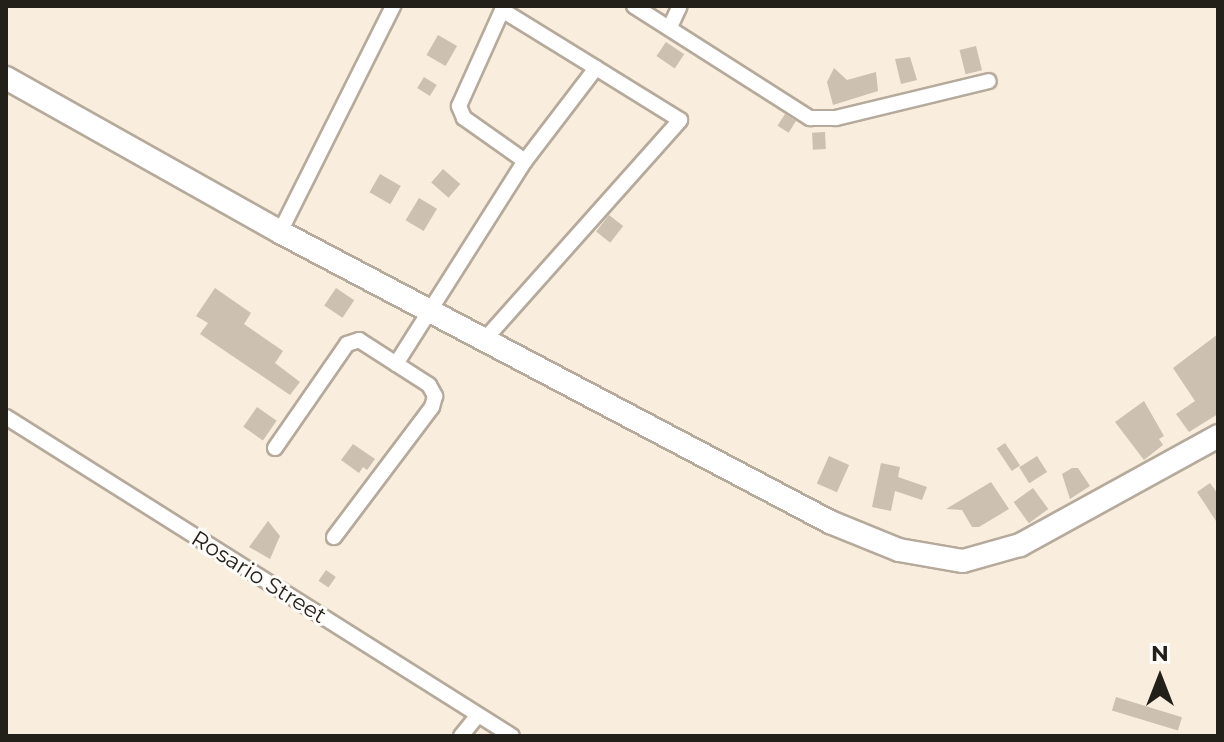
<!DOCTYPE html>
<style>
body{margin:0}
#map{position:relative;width:1224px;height:742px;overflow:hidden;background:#f9eddd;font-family:Montserrat,sans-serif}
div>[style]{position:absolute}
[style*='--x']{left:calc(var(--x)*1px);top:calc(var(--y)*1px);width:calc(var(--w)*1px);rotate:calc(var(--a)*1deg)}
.building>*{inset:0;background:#ccc1b1;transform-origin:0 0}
.roads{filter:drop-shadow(2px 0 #b5aa9b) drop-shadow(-2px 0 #b5aa9b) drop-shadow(0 2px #b5aa9b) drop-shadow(0 -2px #b5aa9b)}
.street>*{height:14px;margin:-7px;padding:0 7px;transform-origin:7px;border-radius:7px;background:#fff}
.secondary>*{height:22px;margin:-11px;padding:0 11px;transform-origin:11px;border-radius:11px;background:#fff}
span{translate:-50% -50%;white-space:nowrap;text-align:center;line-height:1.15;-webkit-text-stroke:6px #fefcf9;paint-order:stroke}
.street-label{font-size:22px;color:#231f19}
.frame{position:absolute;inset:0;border:8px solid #231f19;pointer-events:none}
.north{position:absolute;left:1120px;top:638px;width:80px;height:80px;-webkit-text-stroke:6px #fefcf9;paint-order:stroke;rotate:0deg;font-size:22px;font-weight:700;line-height:32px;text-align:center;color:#231f19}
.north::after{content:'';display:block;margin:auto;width:28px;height:36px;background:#231f19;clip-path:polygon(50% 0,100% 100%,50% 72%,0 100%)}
</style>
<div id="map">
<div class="building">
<div style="left:438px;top:35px;width:22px;height:23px;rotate:30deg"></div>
<div style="left:666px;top:42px;width:22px;height:17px;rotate:34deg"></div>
<div style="left:976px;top:46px;width:25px;height:17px;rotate:76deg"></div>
<div style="clip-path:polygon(910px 57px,917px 80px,901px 84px,895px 59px)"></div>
<div style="clip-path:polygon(834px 68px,847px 80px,876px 72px,878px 91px,833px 105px,827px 82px)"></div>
<div style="left:424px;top:77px;width:15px;height:13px;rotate:32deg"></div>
<div style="left:785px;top:114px;width:13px;height:14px;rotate:32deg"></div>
<div style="left:825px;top:132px;width:17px;height:13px;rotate:87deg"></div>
<div style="left:443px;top:169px;width:23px;height:18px;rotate:41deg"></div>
<div style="left:380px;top:174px;width:24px;height:21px;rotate:30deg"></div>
<div style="left:419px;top:198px;width:21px;height:26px;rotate:31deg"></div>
<div style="left:609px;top:215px;width:18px;height:21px;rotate:38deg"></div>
<div style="clip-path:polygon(215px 288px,251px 313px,244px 324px,283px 351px,275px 363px,300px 382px,290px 395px,200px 334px,208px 323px,196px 316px)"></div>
<div style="left:336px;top:288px;width:22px;height:21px;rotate:34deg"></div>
<div style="clip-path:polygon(1218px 334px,1218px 414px,1189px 432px,1176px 414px,1195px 401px,1173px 368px)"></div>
<div style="clip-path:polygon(1144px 401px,1164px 436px,1159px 439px,1163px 445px,1144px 460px,1115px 422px)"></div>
<div style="left:257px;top:407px;width:24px;height:24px;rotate:35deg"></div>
<div style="left:1005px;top:443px;width:27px;height:10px;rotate:56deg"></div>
<div style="clip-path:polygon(353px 444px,375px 459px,367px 470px,363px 467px,359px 473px,341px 460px)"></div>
<div style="left:829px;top:456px;width:22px;height:30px;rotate:24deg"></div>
<div style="left:1037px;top:456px;width:19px;height:21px;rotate:58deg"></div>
<div style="clip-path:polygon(881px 463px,900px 467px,898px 477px,927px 487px,922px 500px,895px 491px,891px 511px,872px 507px)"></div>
<div style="clip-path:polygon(1072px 468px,1078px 468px,1090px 486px,1070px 499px,1062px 474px)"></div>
<div style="clip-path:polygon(991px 482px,1009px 509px,979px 527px,972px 527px,962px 510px,946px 509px)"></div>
<div style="clip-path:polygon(1210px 483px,1218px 494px,1218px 524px,1197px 492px)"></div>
<div style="left:1033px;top:488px;width:26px;height:24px;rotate:54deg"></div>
<div style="clip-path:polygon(268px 521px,280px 536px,270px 559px,249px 547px)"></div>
<div style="left:326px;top:570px;width:12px;height:13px;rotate:35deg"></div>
<div style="left:1116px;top:697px;width:69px;height:14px;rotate:17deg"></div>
</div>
<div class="roads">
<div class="street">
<div style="--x:634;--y:6;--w:209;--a:32.5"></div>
<div style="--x:810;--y:118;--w:26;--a:0"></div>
<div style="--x:836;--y:118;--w:157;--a:-13.6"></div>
<div style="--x:502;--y:10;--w:110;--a:31.7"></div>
<div style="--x:596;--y:68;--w:117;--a:127.4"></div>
<div style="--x:670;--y:27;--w:23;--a:-65"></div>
<div style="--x:280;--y:232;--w:253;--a:-63.4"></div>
<div style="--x:486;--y:338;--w:292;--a:-48.3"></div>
<div style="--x:680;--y:120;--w:99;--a:-148.2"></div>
<div style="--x:396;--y:364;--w:241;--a:-57.6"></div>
<div style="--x:525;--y:161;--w:75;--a:-144.8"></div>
<div style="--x:464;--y:118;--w:13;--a:-113"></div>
<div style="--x:459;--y:106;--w:110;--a:-65.8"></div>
<div style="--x:6;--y:417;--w:598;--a:32.23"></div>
<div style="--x:275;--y:448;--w:126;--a:-55.3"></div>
<div style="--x:347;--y:344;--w:13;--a:-18"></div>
<div style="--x:359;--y:340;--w:83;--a:32.7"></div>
<div style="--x:429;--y:385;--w:13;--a:61"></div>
<div style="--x:435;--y:396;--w:11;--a:105"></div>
<div style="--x:432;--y:407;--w:163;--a:127"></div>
<div style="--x:461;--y:736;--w:27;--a:-51"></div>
</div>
<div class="secondary">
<div style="--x:6;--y:78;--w:314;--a:29.3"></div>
<div style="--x:280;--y:232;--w:622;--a:27.8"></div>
<div style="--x:830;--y:522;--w:74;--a:22.1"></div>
<div style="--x:899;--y:550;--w:65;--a:9.8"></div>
<div style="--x:963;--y:561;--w:59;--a:-15.7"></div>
<div style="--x:1020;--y:545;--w:226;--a:-28.8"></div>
</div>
</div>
<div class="street-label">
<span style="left:259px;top:577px;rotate:32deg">Rosario Street</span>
</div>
<div class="frame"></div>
<div class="north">N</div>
</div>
